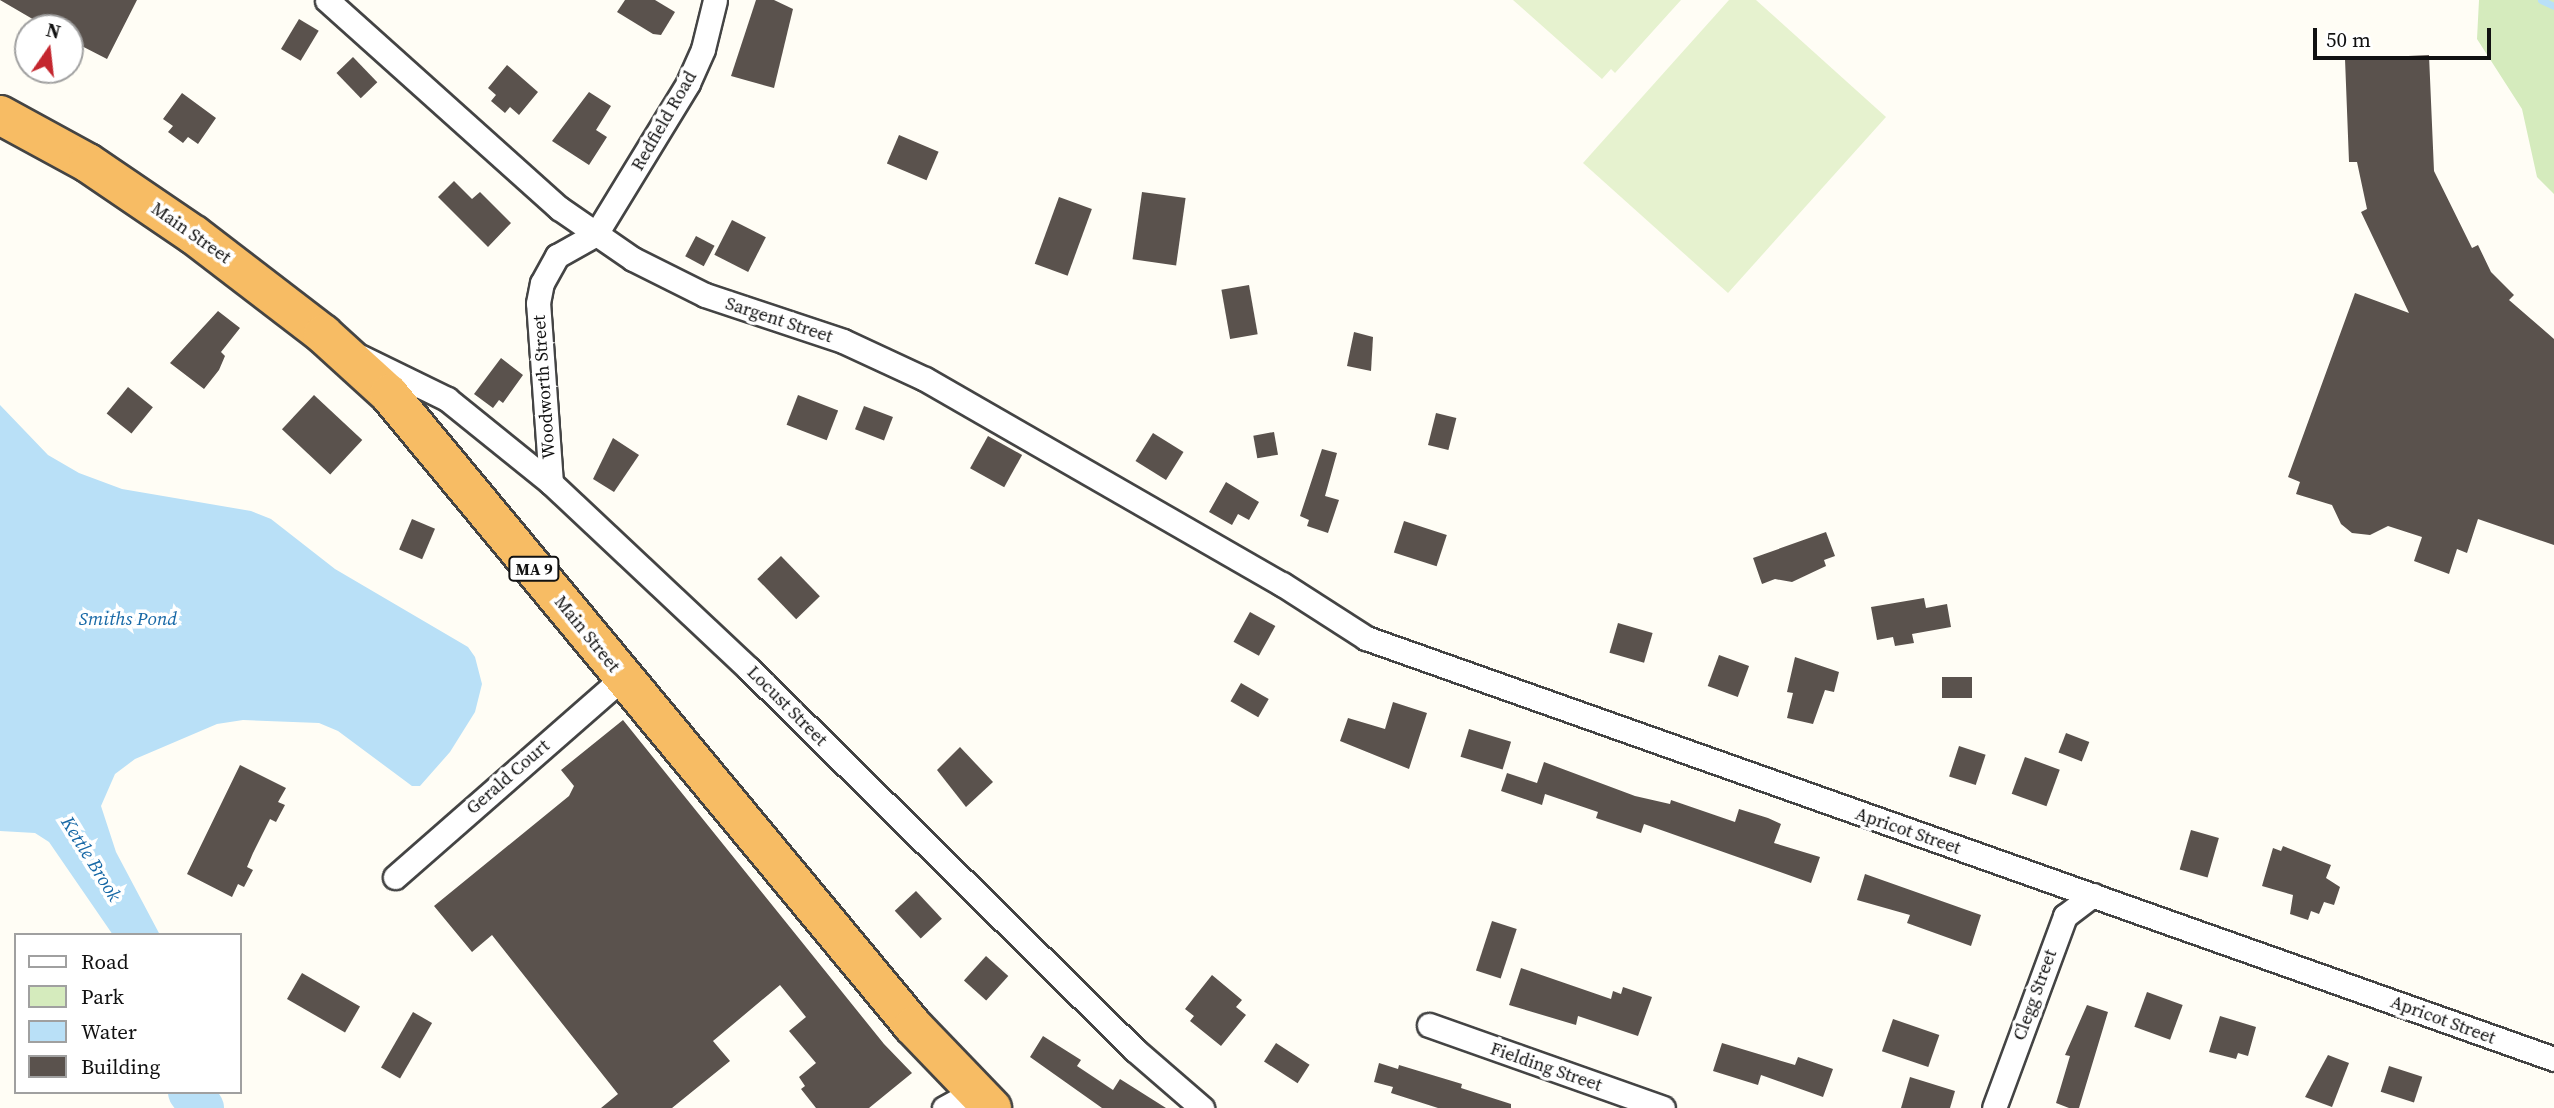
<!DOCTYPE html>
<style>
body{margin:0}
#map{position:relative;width:2554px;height:1108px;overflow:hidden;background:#fffdf5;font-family:"Source Serif 4",serif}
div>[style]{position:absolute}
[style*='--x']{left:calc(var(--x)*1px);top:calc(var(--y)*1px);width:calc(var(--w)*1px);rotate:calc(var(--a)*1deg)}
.green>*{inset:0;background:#d5ebbd}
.pitch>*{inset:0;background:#e6f2cf}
.water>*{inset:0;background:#b9e0f7}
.stream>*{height:7px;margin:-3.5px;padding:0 3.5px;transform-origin:3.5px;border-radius:3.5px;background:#b9e0f7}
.river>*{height:44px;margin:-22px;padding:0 22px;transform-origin:22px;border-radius:22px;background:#b9e0f7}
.building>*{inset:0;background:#5a524d;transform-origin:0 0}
.roads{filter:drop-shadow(2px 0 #444) drop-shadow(-2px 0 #444) drop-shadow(0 2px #444) drop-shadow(0 -2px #444)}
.minor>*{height:23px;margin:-11.5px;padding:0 11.5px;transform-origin:11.5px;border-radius:11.5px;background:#fff}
.trunk>*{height:38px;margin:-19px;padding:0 19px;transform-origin:19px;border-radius:19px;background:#f7bc64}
span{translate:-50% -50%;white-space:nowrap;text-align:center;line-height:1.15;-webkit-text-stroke:7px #fff;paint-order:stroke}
.shield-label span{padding:2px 5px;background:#fff;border:2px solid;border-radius:5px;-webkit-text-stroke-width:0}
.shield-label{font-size:16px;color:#111;font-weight:700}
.street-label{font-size:18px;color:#111}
.water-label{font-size:19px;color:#1768a6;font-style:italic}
.legend{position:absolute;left:14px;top:933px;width:228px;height:161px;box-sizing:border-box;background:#fff;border:2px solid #a0a0a0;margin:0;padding:9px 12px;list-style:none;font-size:21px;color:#111}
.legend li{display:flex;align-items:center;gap:14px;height:35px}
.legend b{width:35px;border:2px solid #a0a0a0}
.north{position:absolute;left:14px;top:14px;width:70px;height:70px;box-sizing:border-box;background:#fff;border:2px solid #a0a0a0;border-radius:50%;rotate:14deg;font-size:19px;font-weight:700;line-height:28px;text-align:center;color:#111}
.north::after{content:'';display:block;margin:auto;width:24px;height:32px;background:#c4262e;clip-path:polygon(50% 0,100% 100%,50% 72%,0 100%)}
.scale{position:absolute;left:2313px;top:28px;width:178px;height:32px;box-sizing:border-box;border:4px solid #111;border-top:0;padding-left:9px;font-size:21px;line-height:24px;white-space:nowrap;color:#111;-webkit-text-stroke:5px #fff;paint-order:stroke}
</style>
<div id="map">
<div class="green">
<div style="clip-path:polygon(2479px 0,2554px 0,2554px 194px,2537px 177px,2522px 109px,2477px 39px)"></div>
</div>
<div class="pitch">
<div style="clip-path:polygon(1513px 0,1681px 0,1615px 73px,1611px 69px,1602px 79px)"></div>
<div style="clip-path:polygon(1729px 0,1756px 0,1886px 117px,1728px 293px,1583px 163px)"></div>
</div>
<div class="water">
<div style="clip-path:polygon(0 405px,48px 455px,79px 473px,122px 489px,251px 511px,271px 519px,335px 569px,468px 647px,475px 657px,482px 684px,475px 712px,450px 752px,420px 786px,412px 786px,338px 731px,319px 723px,243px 720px,217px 724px,135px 759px,115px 774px,101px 806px,116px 852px,160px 935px,113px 935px,49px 842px,35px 833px,0 831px)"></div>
</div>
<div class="stream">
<div style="--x:2541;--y:0;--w:14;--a:25"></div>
</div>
<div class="river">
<div style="--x:190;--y:1092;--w:20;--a:53"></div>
</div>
<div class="building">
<div style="clip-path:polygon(0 0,137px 0,107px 59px,70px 40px,70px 28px,48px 28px)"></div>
<div style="clip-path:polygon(625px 0,655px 0,675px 12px,661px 35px,653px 34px,617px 12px)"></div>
<div style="clip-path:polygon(756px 0,774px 0,793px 9px,774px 88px,731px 76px)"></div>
<div style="left:299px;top:19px;width:23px;height:35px;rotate:31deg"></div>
<div style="clip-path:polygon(2429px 55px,2434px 171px,2472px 248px,2478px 245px,2491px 272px,2514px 295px,2509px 300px,2554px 339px,2554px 545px,2478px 519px,2467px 553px,2457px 549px,2449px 574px,2414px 561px,2422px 537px,2388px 526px,2370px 535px,2352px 533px,2341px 524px,2332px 505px,2296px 494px,2300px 482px,2288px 477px,2355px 293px,2409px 313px,2361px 212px,2367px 209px,2357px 162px,2349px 162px,2345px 59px)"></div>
<div style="left:353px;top:57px;width:35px;height:23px;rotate:46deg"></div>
<div style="clip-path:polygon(507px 65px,538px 92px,519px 115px,510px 107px,505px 113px,491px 101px,496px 95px,488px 88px)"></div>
<div style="clip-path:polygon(589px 92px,611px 106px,596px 130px,607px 137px,589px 165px,552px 141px)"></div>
<div style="clip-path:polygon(182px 93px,216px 118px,198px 144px,188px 137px,183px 143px,168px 132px,173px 126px,163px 119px)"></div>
<div style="left:899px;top:135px;width:43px;height:31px;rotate:23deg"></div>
<div style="clip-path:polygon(454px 181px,472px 199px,480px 192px,511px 223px,488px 247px,438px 197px)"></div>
<div style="left:1142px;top:192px;width:44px;height:68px;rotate:8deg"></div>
<div style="left:1059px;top:197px;width:35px;height:71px;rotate:20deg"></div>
<div style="left:732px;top:220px;width:38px;height:39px;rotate:27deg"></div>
<div style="left:696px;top:236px;width:21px;height:23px;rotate:28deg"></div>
<div style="left:1249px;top:285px;width:50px;height:28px;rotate:80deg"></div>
<div style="clip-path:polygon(218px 311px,240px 328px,221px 352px,225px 356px,219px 370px,204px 389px,170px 363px)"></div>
<div style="clip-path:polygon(1354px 332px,1373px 337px,1371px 371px,1347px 366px)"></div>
<div style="clip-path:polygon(501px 358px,523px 375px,503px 403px,499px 400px,493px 408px,474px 394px)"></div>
<div style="left:128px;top:387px;width:32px;height:34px;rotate:39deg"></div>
<div style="left:314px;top:395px;width:66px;height:47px;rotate:43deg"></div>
<div style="left:798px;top:395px;width:43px;height:32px;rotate:21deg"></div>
<div style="left:864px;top:406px;width:31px;height:25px;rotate:21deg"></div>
<div style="left:1436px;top:413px;width:21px;height:33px;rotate:14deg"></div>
<div style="left:1274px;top:432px;width:23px;height:21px;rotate:80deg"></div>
<div style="left:1153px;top:433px;width:36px;height:33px;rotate:32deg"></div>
<div style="left:988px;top:436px;width:39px;height:37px;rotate:29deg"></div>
<div style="clip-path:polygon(613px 438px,639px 455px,614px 492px,593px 479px)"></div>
<div style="clip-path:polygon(1322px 449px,1337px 453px,1325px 496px,1339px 500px,1328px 533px,1307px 526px,1309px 520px,1300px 516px)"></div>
<div style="clip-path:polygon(1226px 482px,1259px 502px,1249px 520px,1238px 514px,1232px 525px,1209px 512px)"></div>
<div style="left:412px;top:519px;width:25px;height:33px;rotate:23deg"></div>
<div style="left:1404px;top:521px;width:45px;height:33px;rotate:18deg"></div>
<div style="clip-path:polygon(1826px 532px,1835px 556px,1824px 560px,1826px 566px,1792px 582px,1775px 579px,1762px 584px,1753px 558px)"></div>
<div style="left:781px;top:556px;width:56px;height:33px;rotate:46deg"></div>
<div style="clip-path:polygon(1924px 598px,1926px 608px,1947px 604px,1951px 627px,1912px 634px,1914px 643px,1895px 646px,1893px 637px,1877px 640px,1871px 607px)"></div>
<div style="left:1250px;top:612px;width:29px;height:34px;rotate:29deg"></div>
<div style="left:1618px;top:623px;width:36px;height:31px;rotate:16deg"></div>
<div style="left:1719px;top:655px;width:32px;height:33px;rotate:20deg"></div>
<div style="clip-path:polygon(1795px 657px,1839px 672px,1834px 692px,1825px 690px,1813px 724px,1787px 718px,1793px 693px,1787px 692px)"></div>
<div style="left:1942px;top:677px;width:30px;height:21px"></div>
<div style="left:1241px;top:683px;width:32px;height:21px;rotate:30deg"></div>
<div style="clip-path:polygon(1393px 702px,1427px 713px,1409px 769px,1340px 741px,1348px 718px,1385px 729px)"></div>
<div style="clip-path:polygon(623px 720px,884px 1044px,912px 1073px,869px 1108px,816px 1108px,801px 1089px,805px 1086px,799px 1077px,816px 1063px,789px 1031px,806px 1017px,780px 985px,713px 1041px,730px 1061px,672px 1108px,601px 1108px,618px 1094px,492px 935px,472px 952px,434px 906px,569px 796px,574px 786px,561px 770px)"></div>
<div style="left:1469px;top:729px;width:44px;height:29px;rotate:17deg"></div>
<div style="left:2066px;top:733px;width:25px;height:21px;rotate:21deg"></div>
<div style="left:1959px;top:746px;width:28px;height:32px;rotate:18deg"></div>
<div style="clip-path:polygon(960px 747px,993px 782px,966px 807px,937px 770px)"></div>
<div style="left:2025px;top:757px;width:37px;height:39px;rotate:20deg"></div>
<div style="clip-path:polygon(1544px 762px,1635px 796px,1670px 804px,1671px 800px,1735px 822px,1739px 809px,1768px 818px,1781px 824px,1774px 843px,1820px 857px,1811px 883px,1644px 824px,1641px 833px,1596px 818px,1598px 812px,1545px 794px,1542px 805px,1501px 791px,1507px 773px,1537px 783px)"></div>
<div style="clip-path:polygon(240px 765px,286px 788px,278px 802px,285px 805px,276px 822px,270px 819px,253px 853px,247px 867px,253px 870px,244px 887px,238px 884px,232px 897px,187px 874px)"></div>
<div style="left:2191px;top:830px;width:29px;height:41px;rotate:16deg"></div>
<div style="clip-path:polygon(2283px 846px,2331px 865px,2326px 878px,2340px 887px,2334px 905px,2324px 902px,2319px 914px,2311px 911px,2308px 920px,2290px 914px,2293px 895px,2262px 886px,2273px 848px,2281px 851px)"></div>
<div style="clip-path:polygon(1865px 874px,1981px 915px,1971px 946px,1907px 923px,1910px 915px,1857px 900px)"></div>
<div style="left:916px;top:891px;width:38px;height:29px;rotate:47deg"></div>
<div style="left:1492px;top:921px;width:26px;height:52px;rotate:18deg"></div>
<div style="left:986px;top:956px;width:30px;height:33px;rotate:42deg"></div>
<div style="clip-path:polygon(1521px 968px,1611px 999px,1613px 991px,1621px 994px,1623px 987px,1652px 997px,1638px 1036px,1578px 1016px,1576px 1025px,1509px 1005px)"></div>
<div style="left:302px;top:973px;width:67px;height:30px;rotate:30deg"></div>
<div style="clip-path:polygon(1212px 975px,1242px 1000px,1236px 1007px,1246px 1015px,1221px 1046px,1190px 1021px,1194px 1016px,1185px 1009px)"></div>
<div style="left:2147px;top:992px;width:38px;height:37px;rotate:20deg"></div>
<div style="clip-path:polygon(2087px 1005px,2108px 1012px,2079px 1108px,2069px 1108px,2056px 1103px,2070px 1056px,2065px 1055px)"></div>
<div style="left:413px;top:1012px;width:22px;height:64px;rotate:30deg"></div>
<div style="clip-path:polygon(2220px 1016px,2256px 1027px,2248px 1056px,2238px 1053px,2236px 1059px,2209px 1052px)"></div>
<div style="left:1893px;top:1019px;width:49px;height:34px;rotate:19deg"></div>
<div style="clip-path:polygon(1043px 1036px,1081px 1060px,1077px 1066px,1113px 1090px,1120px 1079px,1166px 1108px,1102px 1108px,1030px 1057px)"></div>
<div style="left:1276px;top:1043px;width:40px;height:22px;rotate:33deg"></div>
<div style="clip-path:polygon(1722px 1043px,1795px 1065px,1798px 1057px,1833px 1069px,1823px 1097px,1761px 1075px,1758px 1085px,1713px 1071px)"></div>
<div style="clip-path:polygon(2328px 1055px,2349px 1063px,2332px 1107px,2305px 1097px)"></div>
<div style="clip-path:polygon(1379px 1063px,1398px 1069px,1399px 1065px,1462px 1084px,1461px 1088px,1511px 1104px,1511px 1108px,1438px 1108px,1391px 1093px,1393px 1087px,1374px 1082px)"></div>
<div style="left:2389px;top:1066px;width:35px;height:27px;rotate:18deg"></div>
<div style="clip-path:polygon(1910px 1077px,1955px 1091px,1950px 1108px,1901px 1108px)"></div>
</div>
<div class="roads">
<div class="minor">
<div style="--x:327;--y:0;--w:312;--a:41.9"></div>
<div style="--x:559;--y:208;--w:90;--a:34.6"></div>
<div style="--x:633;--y:259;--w:80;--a:26.6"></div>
<div style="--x:705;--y:295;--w:145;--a:18.4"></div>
<div style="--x:843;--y:341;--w:90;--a:24.9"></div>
<div style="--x:925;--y:379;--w:412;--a:29.9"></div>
<div style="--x:1282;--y:584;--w:100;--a:32.7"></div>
<div style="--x:1366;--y:638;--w:1260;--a:19.51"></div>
<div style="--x:361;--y:357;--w:96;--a:26"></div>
<div style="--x:447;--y:399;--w:134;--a:38.9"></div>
<div style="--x:551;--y:483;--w:272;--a:43.2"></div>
<div style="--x:749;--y:669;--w:542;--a:44.63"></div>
<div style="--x:1135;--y:1050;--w:89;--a:40.9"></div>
<div style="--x:551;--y:483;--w:180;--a:-94.1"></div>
<div style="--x:538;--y:303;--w:20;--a:-79"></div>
<div style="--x:542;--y:283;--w:31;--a:-61"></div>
<div style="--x:557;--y:256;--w:45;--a:-29.4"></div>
<div style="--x:596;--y:234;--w:177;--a:-58.6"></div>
<div style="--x:688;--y:83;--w:37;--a:-66"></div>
<div style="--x:703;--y:49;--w:50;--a:-76.2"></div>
<div style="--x:395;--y:877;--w:302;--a:-41.2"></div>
<div style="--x:1429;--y:1025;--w:248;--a:19.5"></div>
<div style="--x:944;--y:1108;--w:35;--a:-29"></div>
<div style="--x:1994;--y:1108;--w:205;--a:-69.7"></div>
<div style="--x:2065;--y:916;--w:35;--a:-37"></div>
</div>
<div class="trunk">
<div style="--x:0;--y:115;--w:100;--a:28.6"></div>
<div style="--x:88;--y:163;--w:128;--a:34.2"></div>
<div style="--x:194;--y:235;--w:163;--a:37.5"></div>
<div style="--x:323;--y:334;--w:89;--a:42.3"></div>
<div style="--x:389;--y:394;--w:821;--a:50.34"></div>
<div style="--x:913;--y:1026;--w:114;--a:46.1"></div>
</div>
</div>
<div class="shield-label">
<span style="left:534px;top:569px">MA 9</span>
</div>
<div class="street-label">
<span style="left:664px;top:121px;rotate:-60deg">Redfield Road</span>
<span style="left:191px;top:233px;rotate:35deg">Main Street</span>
<span style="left:779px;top:320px;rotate:18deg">Sargent Street</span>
<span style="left:544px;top:387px;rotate:-94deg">Woodworth Street</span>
<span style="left:587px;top:634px;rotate:51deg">Main Street</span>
<span style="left:787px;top:706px;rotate:45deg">Locust Street</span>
<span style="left:508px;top:777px;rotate:-41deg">Gerald Court</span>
<span style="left:1908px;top:831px;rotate:19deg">Apricot Street</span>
<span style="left:2035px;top:995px;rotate:-70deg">Clegg Street</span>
<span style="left:2443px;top:1020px;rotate:20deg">Apricot Street</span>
<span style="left:1546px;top:1067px;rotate:19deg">Fielding Street</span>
</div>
<div class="water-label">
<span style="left:128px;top:619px">Smiths Pond</span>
<span style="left:91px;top:859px;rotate:58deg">Kettle Brook</span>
</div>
<ul class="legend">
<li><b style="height:9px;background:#fff"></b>Road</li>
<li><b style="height:19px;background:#d5ebbd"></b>Park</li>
<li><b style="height:19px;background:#b9e0f7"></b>Water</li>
<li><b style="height:19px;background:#5a524d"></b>Building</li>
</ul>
<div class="north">N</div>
<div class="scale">50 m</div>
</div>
